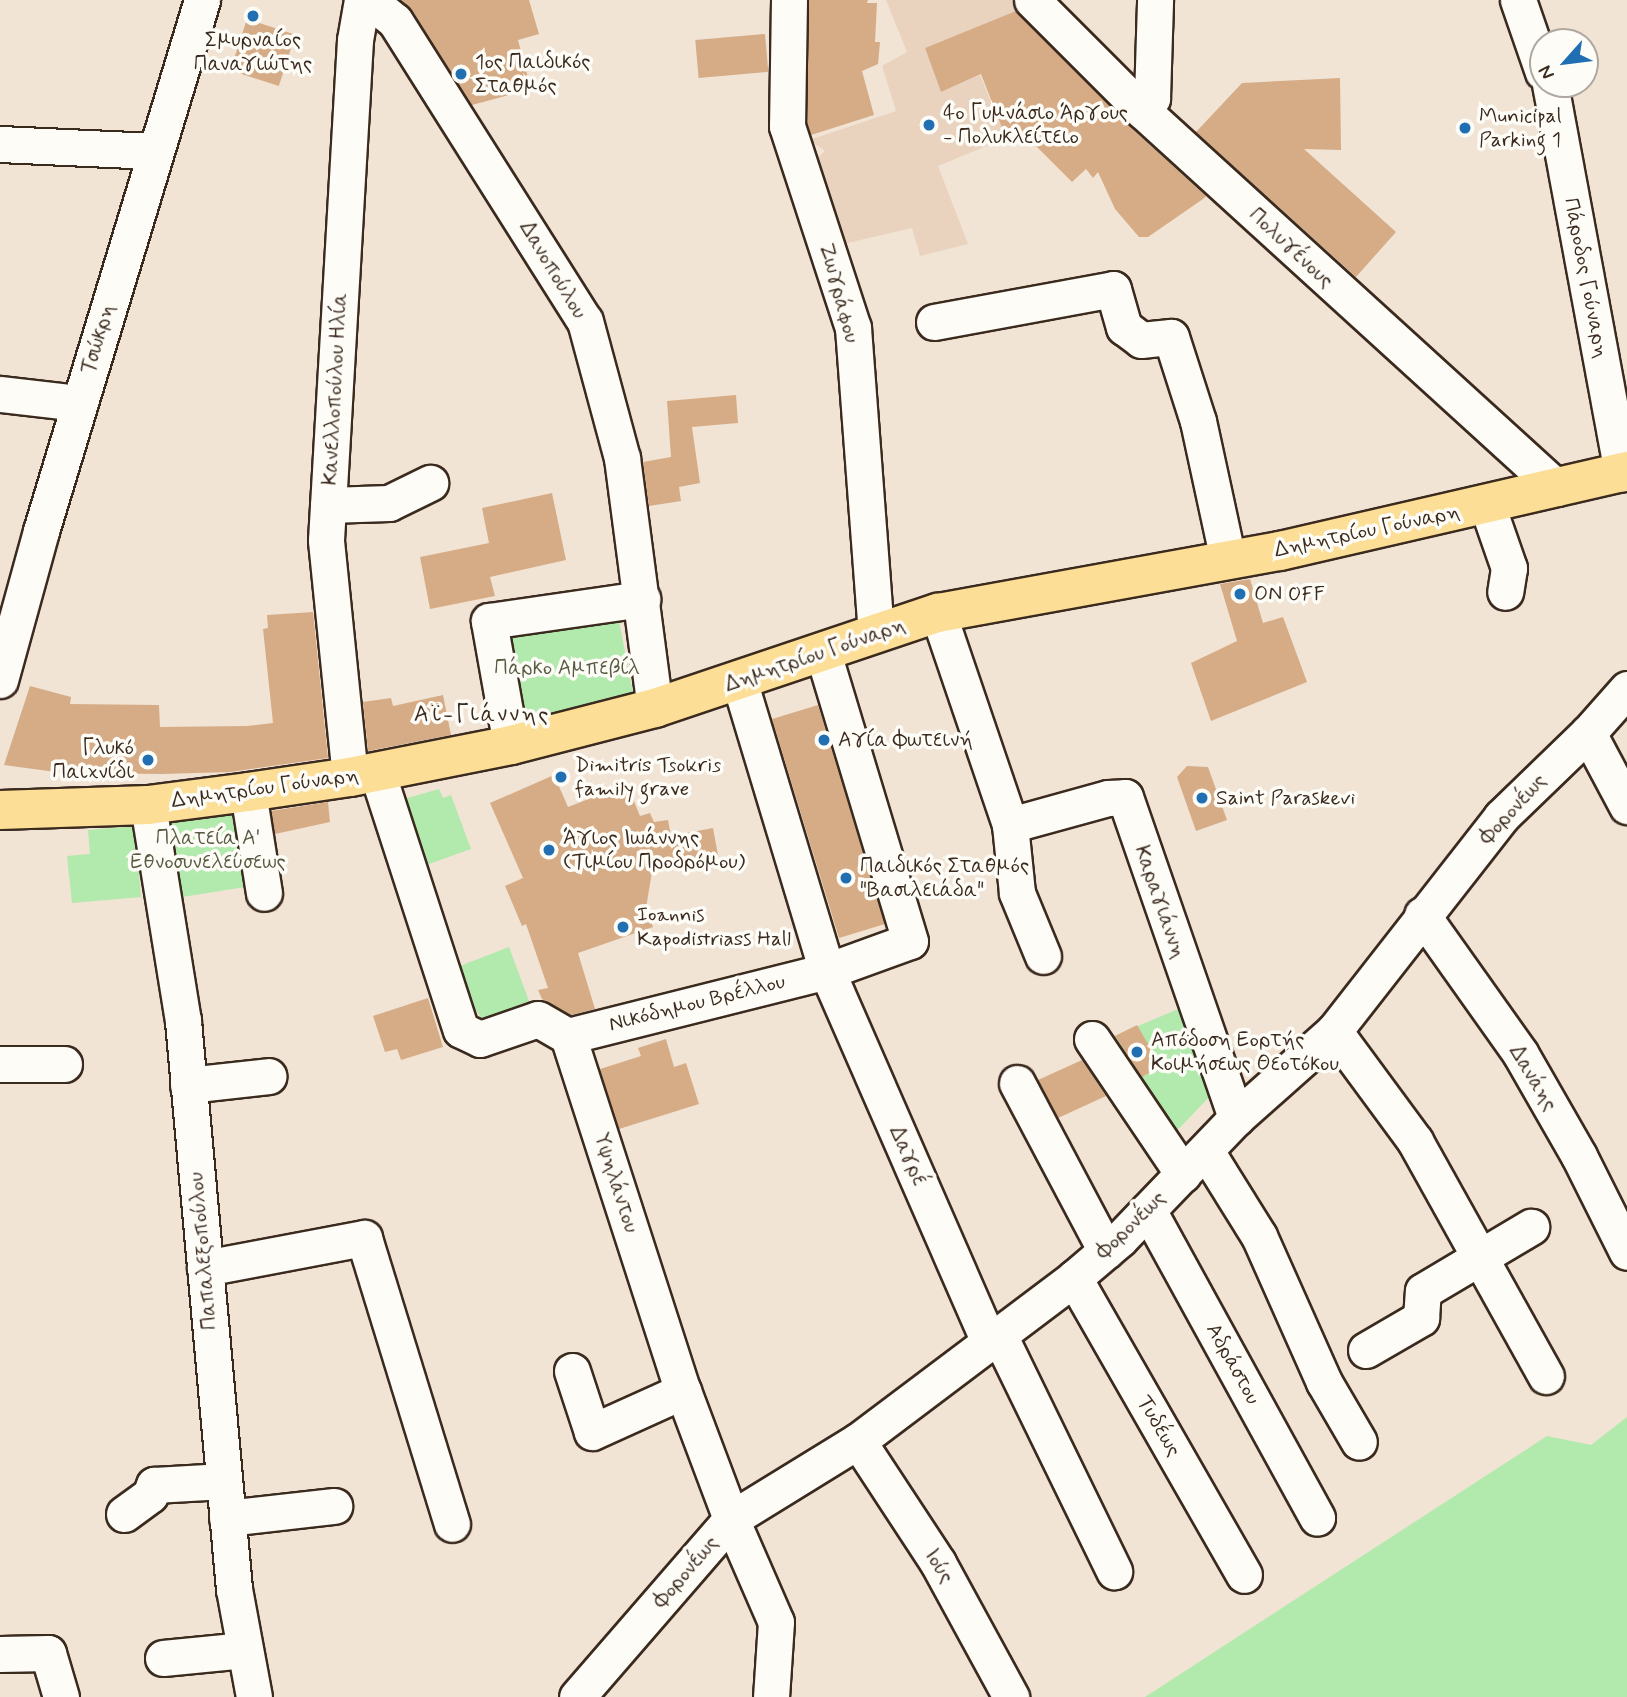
<!DOCTYPE html>
<meta charset="utf-8">
<style>
body{margin:0}
#map{position:relative;width:1627px;height:1697px;overflow:hidden;background:#f1e4d5;font-family:Mynerve,sans-serif}
div>[style]{position:absolute}
[style*='--x']{left:calc(var(--x)*1px);top:calc(var(--y)*1px);width:calc(var(--w)*1px);rotate:calc(var(--a)*1deg)}
.built>*{inset:0;background:#e9d3be}
.green>*{inset:0;background:#b2e9ac;transform-origin:0 0}
.building>*{inset:0;background:#d6ac87;transform-origin:0 0}
.roads{filter:drop-shadow(2px 0 #3b2a1e) drop-shadow(-2px 0 #3b2a1e) drop-shadow(0 2px #3b2a1e) drop-shadow(0 -2px #3b2a1e)}
.minor>*{height:35px;margin:-17.5px;padding:0 17.5px;transform-origin:17.5px;border-radius:17.5px;background:#fdfcf7}
.major>*{height:38px;margin:-19px;padding:0 19px;transform-origin:19px;border-radius:19px;background:#fdde96}
.dots>*{width:19px;height:19px;translate:-50% -50%;box-sizing:border-box;border:4px solid #fdfcf7;border-radius:50%}
span{translate:-50% -50%;white-space:nowrap;text-align:center;line-height:1.15;-webkit-text-stroke:7px #fdfcf7;paint-order:stroke}
.poi-label{font-size:21px;color:#3b2a1e}
.left{translate:0 -50%;text-align:left}
.right{translate:-100% -50%;text-align:right}
.street-label{font-size:21px;color:#3b2a1e}
.park-label{font-size:21px;color:#595a42}
.neighbourhood-label{font-size:23px;color:#3b2a1e;letter-spacing:2px}
.north{position:absolute;left:1529px;top:28px;width:70px;height:70px;box-sizing:border-box;background:#fdfcf7;border:2px solid #afa8a0;border-radius:50%;rotate:242deg;font-size:19px;font-weight:700;line-height:28px;text-align:center;color:#3b2a1e}
.north::after{content:'';display:block;margin:auto;width:24px;height:32px;background:#1f6fb2;clip-path:polygon(50% 0,100% 100%,50% 72%,0 100%)}
</style>
<div id="map">
<div class="built">
<div style="clip-path:polygon(886px 0,1014px 0,1022px 9px,925px 48px,941px 92px,980px 75px,1006px 138px,938px 166px,968px 244px,920px 256px,912px 228px,839px 245px,815px 160px,825px 151px,809px 140px,896px 111px,882px 66px,907px 52px)"></div>
</div>
<div class="green">
<div style="left:618px;top:616px;width:83px;height:121px;rotate:79deg"></div>
<div style="clip-path:polygon(439px 789px,443px 798px,451px 795px,471px 849px,426px 865px,404px 799px)"></div>
<div style="left:245px;top:801px;width:85px;height:88px;rotate:81deg"></div>
<div style="clip-path:polygon(135px 826px,141px 897px,72px 903px,67px 856px,90px 854px,88px 830px)"></div>
<div style="clip-path:polygon(509px 947px,532px 1009px,486px 1024px,474px 1008px,460px 966px)"></div>
<div style="clip-path:polygon(1183px 1007px,1214px 1092px,1168px 1140px,1105px 1040px)"></div>
<div style="clip-path:polygon(1627px 1417px,1627px 1697px,1145px 1697px,1547px 1436px,1591px 1445px)"></div>
</div>
<div class="building">
<div style="clip-path:polygon(401px 0,529px 0,539px 34px,518px 40px,531px 89px,472px 105px,412px 10px)"></div>
<div style="clip-path:polygon(809px 0,868px 0,867px 3px,877px 3px,875px 42px,880px 42px,878px 64px,862px 71px,874px 115px,811px 135px,807px 123px)"></div>
<div style="clip-path:polygon(1016px 11px,1129px 126px,1206px 196px,1203px 199px,1148px 237px,1139px 237px,1115px 209px,1098px 172px,1093px 178px,1086px 169px,1072px 182px,1020px 130px,1006px 138px,981px 74px,941px 92px,925px 48px)"></div>
<div style="left:247px;top:19px;width:51px;height:54px;rotate:18deg"></div>
<div style="left:765px;top:34px;width:38px;height:70px;rotate:85deg"></div>
<div style="clip-path:polygon(1340px 78px,1341px 150px,1304px 149px,1396px 232px,1356px 277px,1196px 132px,1242px 83px)"></div>
<div style="clip-path:polygon(736px 395px,738px 423px,692px 427px,700px 483px,679px 487px,681px 501px,649px 506px,643px 462px,671px 457px,667px 401px)"></div>
<div style="clip-path:polygon(552px 493px,566px 560px,490px 577px,495px 596px,430px 609px,420px 557px,489px 543px,482px 508px)"></div>
<div style="clip-path:polygon(1250px 579px,1263px 623px,1283px 617px,1307px 682px,1211px 721px,1191px 663px,1237px 641px,1220px 584px)"></div>
<div style="clip-path:polygon(313px 612px,328px 758px,230px 772px,162px 774px,63px 773px,4px 765px,30px 686px,71px 697px,70px 704px,159px 705px,160px 727px,247px 726px,273px 723px,263px 629px,268px 628px,267px 615px)"></div>
<div style="clip-path:polygon(443px 695px,451px 735px,368px 751px,363px 702px,391px 698px,393px 706px)"></div>
<div style="left:818px;top:705px;width:229px;height:48px;rotate:73deg"></div>
<div style="clip-path:polygon(1187px 766px,1208px 767px,1227px 820px,1196px 831px,1177px 777px)"></div>
<div style="clip-path:polygon(554px 775px,568px 807px,627px 784px,640px 816px,650px 813px,654px 822px,668px 820px,671px 836px,713px 828px,718px 855px,653px 866px,646px 908px,653px 927px,578px 953px,595px 1009px,571px 1015px,542px 999px,538px 990px,548px 988px,526px 924px,522px 926px,505px 886px,523px 878px,490px 803px)"></div>
<div style="clip-path:polygon(328px 802px,330px 822px,275px 834px,271px 811px)"></div>
<div style="clip-path:polygon(428px 998px,443px 1047px,401px 1060px,397px 1049px,385px 1052px,373px 1016px)"></div>
<div style="clip-path:polygon(1137px 1025px,1161px 1066px,1142px 1077px,1115px 1036px)"></div>
<div style="clip-path:polygon(666px 1039px,674px 1067px,686px 1063px,699px 1104px,619px 1129px,600px 1069px,641px 1056px,638px 1048px)"></div>
<div style="clip-path:polygon(1082px 1060px,1106px 1096px,1058px 1118px,1038px 1080px)"></div>
</div>
<div class="roads">
<div class="minor">
<div style="--x:369;--y:0;--w:33;--a:39"></div>
<div style="--x:395;--y:21;--w:355;--a:57.7"></div>
<div style="--x:585;--y:321;--w:142;--a:74.9"></div>
<div style="--x:622;--y:458;--w:252;--a:82.5"></div>
<div style="--x:789;--y:0;--w:126;--a:90.9"></div>
<div style="--x:787;--y:126;--w:213;--a:71.9"></div>
<div style="--x:853;--y:328;--w:306;--a:85.7"></div>
<div style="--x:1032;--y:0;--w:157;--a:45"></div>
<div style="--x:1143;--y:111;--w:560;--a:42.32"></div>
<div style="--x:1518;--y:0;--w:76;--a:70.9"></div>
<div style="--x:1550;--y:84;--w:396;--a:79.5"></div>
<div style="--x:1143;--y:111;--w:16;--a:-55"></div>
<div style="--x:1152;--y:98;--w:98;--a:-88.2"></div>
<div style="--x:0;--y:144;--w:154;--a:2.6"></div>
<div style="--x:934;--y:322;--w:182;--a:-10.4"></div>
<div style="--x:1113;--y:289;--w:40;--a:74"></div>
<div style="--x:1124;--y:327;--w:21;--a:37"></div>
<div style="--x:1141;--y:340;--w:30;--a:-6"></div>
<div style="--x:1171;--y:337;--w:88;--a:72.2"></div>
<div style="--x:1198;--y:421;--w:142;--a:77.8"></div>
<div style="--x:0;--y:394;--w:80;--a:6.5"></div>
<div style="--x:328;--y:505;--w:61;--a:-1.9"></div>
<div style="--x:389;--y:503;--w:46;--a:-26"></div>
<div style="--x:1487;--y:505;--w:67;--a:70.8"></div>
<div style="--x:1509;--y:568;--w:24;--a:99"></div>
<div style="--x:938;--y:613;--w:224;--a:71.2"></div>
<div style="--x:1010;--y:825;--w:102;--a:-15.4"></div>
<div style="--x:1108;--y:798;--w:17;--a:-3"></div>
<div style="--x:1125;--y:797;--w:340;--a:70.9"></div>
<div style="--x:0;--y:680;--w:155;--a:-74.6"></div>
<div style="--x:41;--y:531;--w:555;--a:-73.13"></div>
<div style="--x:739;--y:680;--w:304;--a:73.2"></div>
<div style="--x:827;--y:971;--w:405;--a:66.4"></div>
<div style="--x:1588;--y:733;--w:83;--a:61.9"></div>
<div style="--x:511;--y:745;--w:126;--a:-100.1"></div>
<div style="--x:489;--y:621;--w:155;--a:-8.2"></div>
<div style="--x:377;--y:772;--w:271;--a:72"></div>
<div style="--x:461;--y:1030;--w:21;--a:25"></div>
<div style="--x:480;--y:1039;--w:61;--a:-19"></div>
<div style="--x:538;--y:1019;--w:34;--a:30"></div>
<div style="--x:568;--y:1036;--w:373;--a:72.1"></div>
<div style="--x:683;--y:1391;--w:137;--a:69.4"></div>
<div style="--x:731;--y:1519;--w:112;--a:66.4"></div>
<div style="--x:776;--y:1622;--w:75;--a:93.8"></div>
<div style="--x:350;--y:777;--w:238;--a:-95.8"></div>
<div style="--x:326;--y:540;--w:501;--a:-86.68"></div>
<div style="--x:355;--y:40;--w:41;--a:-80.1"></div>
<div style="--x:248;--y:792;--w:102;--a:81"></div>
<div style="--x:148;--y:805;--w:219;--a:80.8"></div>
<div style="--x:183;--y:1021;--w:570;--a:84.87"></div>
<div style="--x:234;--y:1589;--w:110;--a:79.5"></div>
<div style="--x:1010;--y:825;--w:68;--a:84.1"></div>
<div style="--x:1017;--y:893;--w:68;--a:67.6"></div>
<div style="--x:1422;--y:915;--w:169;--a:54.6"></div>
<div style="--x:1520;--y:1053;--w:119;--a:60.2"></div>
<div style="--x:1579;--y:1156;--w:107;--a:63.4"></div>
<div style="--x:1334;--y:1031;--w:137;--a:53.6"></div>
<div style="--x:1415;--y:1141;--w:269;--a:60.9"></div>
<div style="--x:568;--y:1036;--w:267;--a:-14.1"></div>
<div style="--x:827;--y:971;--w:88;--a:-19.9"></div>
<div style="--x:910;--y:941;--w:301;--a:-106.8"></div>
<div style="--x:1092;--y:1039;--w:163;--a:56"></div>
<div style="--x:0;--y:1064;--w:64;--a:0"></div>
<div style="--x:1017;--y:1083;--w:190;--a:62.1"></div>
<div style="--x:188;--y:1085;--w:81;--a:-6.3"></div>
<div style="--x:1206;--y:1151;--w:100;--a:58.1"></div>
<div style="--x:1259;--y:1236;--w:160;--a:66"></div>
<div style="--x:1324;--y:1382;--w:69;--a:59.7"></div>
<div style="--x:1148;--y:1210;--w:351;--a:61.2"></div>
<div style="--x:205;--y:1268;--w:162;--a:-10.7"></div>
<div style="--x:364;--y:1238;--w:299;--a:72.9"></div>
<div style="--x:1074;--y:1278;--w:342;--a:60.2"></div>
<div style="--x:999;--y:1335;--w:263;--a:64"></div>
<div style="--x:1366;--y:1350;--w:64;--a:-30.2"></div>
<div style="--x:1421;--y:1318;--w:27;--a:-86"></div>
<div style="--x:1423;--y:1291;--w:126;--a:-30.7"></div>
<div style="--x:572;--y:1371;--w:64;--a:71.8"></div>
<div style="--x:592;--y:1432;--w:100;--a:-24.3"></div>
<div style="--x:858;--y:1441;--w:146;--a:56.7"></div>
<div style="--x:938;--y:1563;--w:153;--a:61.4"></div>
<div style="--x:124;--y:1514;--w:32;--a:-36"></div>
<div style="--x:150;--y:1495;--w:11;--a:-68"></div>
<div style="--x:154;--y:1485;--w:70;--a:-3.3"></div>
<div style="--x:227;--y:1518;--w:108;--a:-6.4"></div>
<div style="--x:0;--y:1654;--w:48;--a:-1.2"></div>
<div style="--x:48;--y:1653;--w:46;--a:73.5"></div>
<div style="--x:163;--y:1658;--w:82;--a:-5.6"></div>
<div style="--x:577;--y:1697;--w:235;--a:-49.1"></div>
<div style="--x:731;--y:1519;--w:149;--a:-31.6"></div>
<div style="--x:858;--y:1441;--w:271;--a:-37"></div>
<div style="--x:1074;--y:1278;--w:60;--a:-40.3"></div>
<div style="--x:1120;--y:1239;--w:168;--a:-46.2"></div>
<div style="--x:1236;--y:1118;--w:131;--a:-41.6"></div>
<div style="--x:1334;--y:1031;--w:271;--a:-52"></div>
<div style="--x:1501;--y:817;--w:121;--a:-44"></div>
<div style="--x:1588;--y:733;--w:59;--a:-48.4"></div>
</div>
<div class="major">
<div style="--x:0;--y:810;--w:148;--a:-1.9"></div>
<div style="--x:148;--y:805;--w:101;--a:-7.4"></div>
<div style="--x:248;--y:792;--w:103;--a:-8.4"></div>
<div style="--x:350;--y:777;--w:164;--a:-11.2"></div>
<div style="--x:511;--y:745;--w:149;--a:-14.4"></div>
<div style="--x:655;--y:708;--w:299;--a:-18.6"></div>
<div style="--x:938;--y:613;--w:348;--a:-10.3"></div>
<div style="--x:1280;--y:551;--w:356;--a:-13"></div>
</div>
</div>
<div class="dots">
<div style="left:253px;top:16px;background:#1f6fb2"></div>
<div style="left:461px;top:74px;background:#1f6fb2"></div>
<div style="left:929px;top:125px;background:#1f6fb2"></div>
<div style="left:1465px;top:128px;background:#1f6fb2"></div>
<div style="left:1240px;top:594px;background:#1f6fb2"></div>
<div style="left:824px;top:740px;background:#1f6fb2"></div>
<div style="left:148px;top:760px;background:#1f6fb2"></div>
<div style="left:561px;top:777px;background:#1f6fb2"></div>
<div style="left:1202px;top:798px;background:#1f6fb2"></div>
<div style="left:549px;top:850px;background:#1f6fb2"></div>
<div style="left:846px;top:878px;background:#1f6fb2"></div>
<div style="left:623px;top:927px;background:#1f6fb2"></div>
<div style="left:1137px;top:1052px;background:#1f6fb2"></div>
</div>
<div class="poi-label">
<span style="left:253px;top:52px">Σμυρναίος<br>Παναγιώτης</span>
<span class="left" style="left:475px;top:74px">1ος Παιδικός<br>Σταθμός</span>
<span class="left" style="left:943px;top:125px">4ο Γυμνάσιο Άργους<br>- Πολυκλείτειο</span>
<span class="left" style="left:1479px;top:128px">Municipal<br>Parking 1</span>
<span class="left" style="left:1254px;top:594px">ON OFF</span>
<span class="left" style="left:838px;top:740px">Αγία Φωτεινή</span>
<span class="right" style="left:134px;top:760px">Γλυκό<br>Παιχνίδι</span>
<span class="left" style="left:575px;top:777px">Dimitris Tsokris<br>family grave</span>
<span class="left" style="left:1216px;top:798px">Saint Paraskevi</span>
<span class="left" style="left:563px;top:850px">Άγιος Ιωάννης<br>(Τιμίου Προδρόμου)</span>
<span class="left" style="left:860px;top:878px">Παιδικός Σταθμός<br>"Βασιλειάδα"</span>
<span class="left" style="left:637px;top:927px">Ioannis<br>Kapodistriass Hall</span>
<span class="left" style="left:1151px;top:1052px">Απόδοση Εορτής<br>Κοιμήσεως Θεοτόκου</span>
</div>
<div class="street-label">
<span style="left:1291px;top:248px;rotate:43deg">Πολυγένους</span>
<span style="left:553px;top:270px;rotate:59deg">Δανοπούλου</span>
<span style="left:1586px;top:278px;rotate:79deg">Πάροδος Γούναρη</span>
<span style="left:839px;top:293px;rotate:75deg">Ζωγράφου</span>
<span style="left:98px;top:339px;rotate:-73deg">Τσώκρη</span>
<span style="left:335px;top:389px;rotate:-87deg">Κανελλοπούλου Ηλία</span>
<span style="left:1367px;top:531px;rotate:-12deg">Δημητρίου Γούναρη</span>
<span style="left:815px;top:655px;rotate:-19deg">Δημητρίου Γούναρη</span>
<span style="left:265px;top:788px;rotate:-8deg">Δημητρίου Γούναρη</span>
<span style="left:1513px;top:809px;rotate:-47deg">Φορονέως</span>
<span style="left:1160px;top:902px;rotate:71deg">Καραγιάννη</span>
<span style="left:697px;top:1003px;rotate:-14deg">Νικόδημου Βρέλλου</span>
<span style="left:1533px;top:1078px;rotate:59deg">Δανάης</span>
<span style="left:908px;top:1156px;rotate:66deg">Δαγρέ</span>
<span style="left:616px;top:1183px;rotate:72deg">Υψηλάντου</span>
<span style="left:1131px;top:1225px;rotate:-44deg">Φορονέως</span>
<span style="left:203px;top:1251px;rotate:-95deg">Παπαλεξοπούλου</span>
<span style="left:1233px;top:1364px;rotate:61deg">Αδράστου</span>
<span style="left:1159px;top:1426px;rotate:60deg">Τυδέως</span>
<span style="left:939px;top:1566px;rotate:59deg">Ιούς</span>
<span style="left:686px;top:1572px;rotate:-49deg">Φορονέως</span>
</div>
<div class="park-label">
<span style="left:567px;top:668px">Πάρκο Αμπεβίλ</span>
<span style="left:208px;top:850px">Πλατεία Α'<br>Εθνοσυνελεύσεως</span>
</div>
<div class="neighbourhood-label">
<span style="left:482px;top:715px">Αϊ-Γιάννης</span>
</div>
<div class="north">N</div>
</div>
